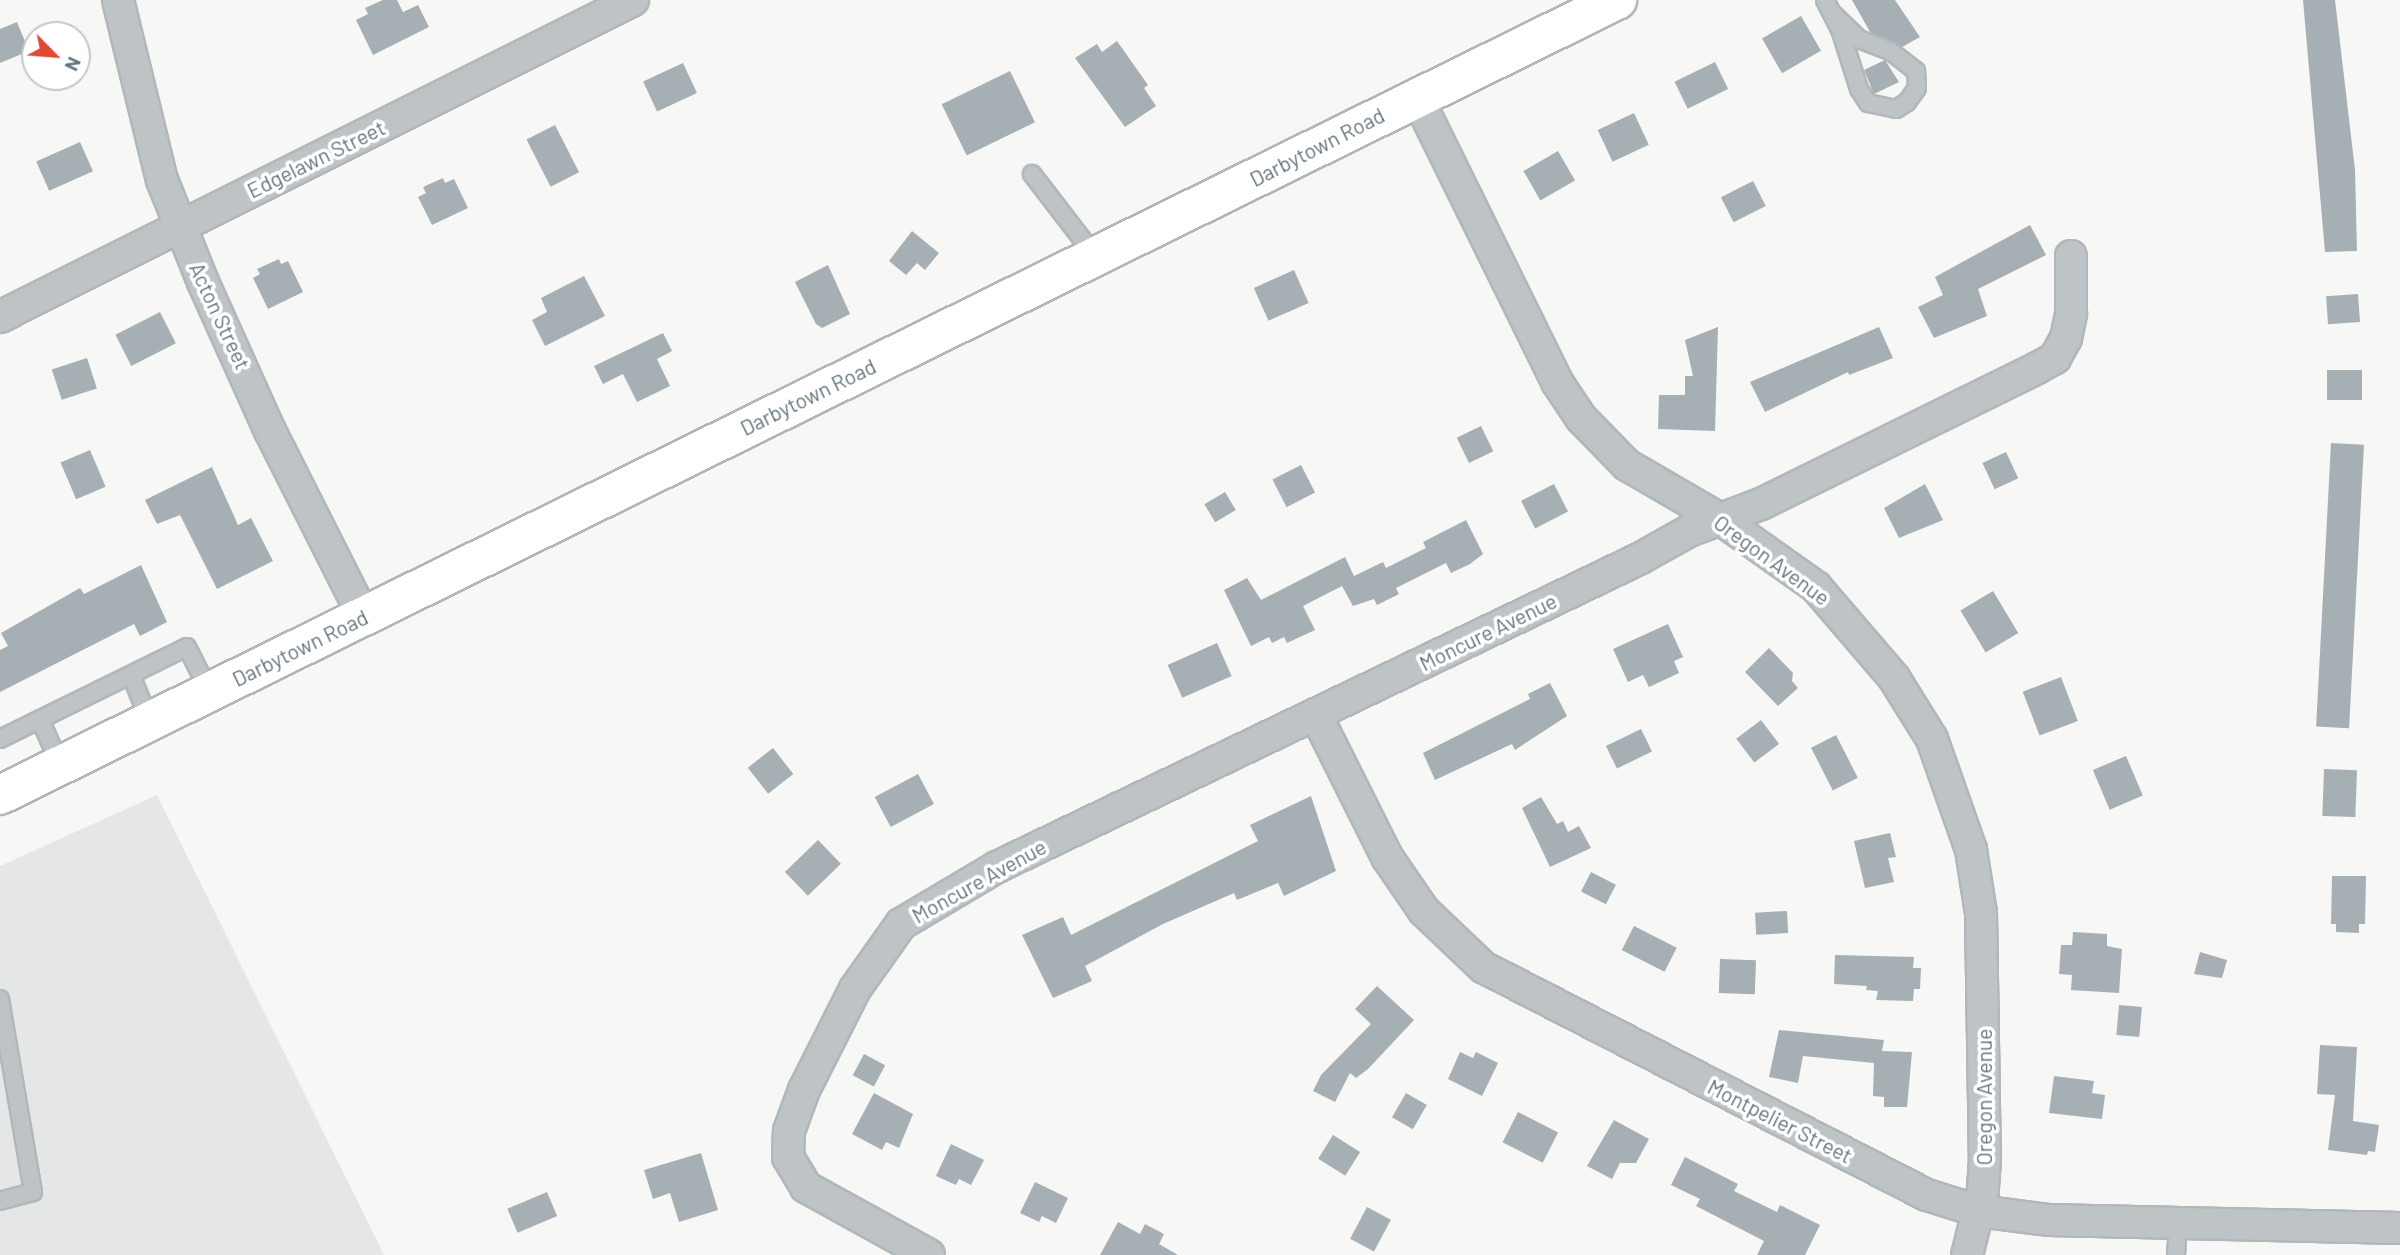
<!DOCTYPE html>
<style>
body{margin:0}
#map{position:relative;width:2400px;height:1255px;overflow:hidden;background:#f7f7f5;font-family:Barlow,sans-serif}
div>[style]{position:absolute}
[style*='--x']{left:calc(var(--x)*1px);top:calc(var(--y)*1px);width:calc(var(--w)*1px);rotate:calc(var(--a)*1deg)}
.built>*{inset:0;background:#e5e7e6}
.building>*{inset:0;background:#a6afb4;transform-origin:0 0}
.roads{filter:drop-shadow(2px 0 #b1b7bb) drop-shadow(-2px 0 #b1b7bb) drop-shadow(0 2px #b1b7bb) drop-shadow(0 -2px #b1b7bb)}
.service>*{height:16px;margin:-8px;padding:0 8px;transform-origin:8px;border-radius:8px;background:#bec3c6}
.minor>*{height:30px;margin:-15px;padding:0 15px;transform-origin:15px;border-radius:15px;background:#bec3c6}
.secondary>*{height:38px;margin:-19px;padding:0 19px;transform-origin:19px;border-radius:19px;background:#fff}
span{translate:-50% -50%;white-space:nowrap;text-align:center;line-height:1.15;-webkit-text-stroke:7px #fff;paint-order:stroke}
.street-label{font-size:21px;color:#64757e}
.north{position:absolute;left:21px;top:21px;width:70px;height:70px;box-sizing:border-box;background:#fff;border:2px solid #c1c8cb;border-radius:50%;rotate:115deg;font-size:19px;font-weight:700;line-height:28px;text-align:center;color:#64757e}
.north::after{content:'';display:block;margin:auto;width:24px;height:32px;background:#db4a31;clip-path:polygon(50% 0,100% 100%,50% 72%,0 100%)}
</style>
<div id="map">
<div class="built">
<div style="clip-path:polygon(157px 795px,384px 1255px,0 1255px,0 866px)"></div>
</div>
<div class="building">
<div style="clip-path:polygon(383px 0,397px 0,403px 12px,418px 5px,429px 27px,373px 55px,356px 20px,368px 14px,365px 8px)"></div>
<div style="clip-path:polygon(1852px 0,1895px 0,1920px 37px,1902px 47px,1870px 32px)"></div>
<div style="clip-path:polygon(2303px 0,2335px 0,2355px 170px,2357px 251px,2325px 252px)"></div>
<div style="left:1801px;top:16px;width:40px;height:45px;rotate:60deg"></div>
<div style="clip-path:polygon(17px 22px,29px 51px,0 63px,0 29px)"></div>
<div style="clip-path:polygon(1117px 41px,1148px 85px,1144px 88px,1156px 106px,1125px 127px,1075px 58px,1097px 44px,1102px 52px)"></div>
<div style="clip-path:polygon(1885px 60px,1899px 82px,1874px 94px,1864px 70px)"></div>
<div style="left:1715px;top:62px;width:30px;height:45px;rotate:64deg"></div>
<div style="left:683px;top:63px;width:33px;height:44px;rotate:65deg"></div>
<div style="left:1010px;top:71px;width:57px;height:76px;rotate:64deg"></div>
<div style="left:1634px;top:113px;width:35px;height:40px;rotate:65deg"></div>
<div style="left:555px;top:125px;width:53px;height:32px;rotate:63deg"></div>
<div style="left:80px;top:142px;width:32px;height:48px;rotate:66deg"></div>
<div style="left:1558px;top:151px;width:34px;height:40px;rotate:60deg"></div>
<div style="clip-path:polygon(443px 178px,445px 183px,454px 179px,468px 208px,432px 225px,418px 197px,426px 193px,423px 187px)"></div>
<div style="left:1753px;top:181px;width:28px;height:36px;rotate:63deg"></div>
<div style="clip-path:polygon(2030px 225px,2046px 255px,1978px 289px,1987px 316px,1934px 338px,1918px 307px,1943px 295px,1935px 277px)"></div>
<div style="clip-path:polygon(912px 231px,939px 253px,925px 270px,917px 263px,906px 275px,889px 261px)"></div>
<div style="clip-path:polygon(279px 259px,281px 264px,288px 261px,303px 292px,268px 309px,253px 278px,260px 274px,257px 269px)"></div>
<div style="clip-path:polygon(828px 265px,850px 314px,822px 328px,816px 324px,795px 282px)"></div>
<div style="left:1294px;top:270px;width:36px;height:44px;rotate:66deg"></div>
<div style="clip-path:polygon(584px 276px,605px 316px,545px 346px,532px 320px,547px 312px,541px 298px)"></div>
<div style="left:2358px;top:294px;width:28px;height:32px;rotate:86deg"></div>
<div style="left:160px;top:312px;width:35px;height:50px;rotate:63deg"></div>
<div style="clip-path:polygon(1718px 327px,1715px 431px,1658px 429px,1659px 395px,1685px 395px,1685px 376px,1693px 376px,1685px 340px)"></div>
<div style="clip-path:polygon(1879px 327px,1893px 358px,1849px 375px,1848px 372px,1765px 412px,1750px 382px)"></div>
<div style="clip-path:polygon(663px 333px,672px 351px,657px 359px,670px 386px,637px 402px,623px 374px,603px 384px,594px 366px)"></div>
<div style="left:87px;top:358px;width:32px;height:37px;rotate:72deg"></div>
<div style="left:2362px;top:370px;width:30px;height:35px;rotate:90deg"></div>
<div style="left:1481px;top:426px;width:28px;height:27px;rotate:64deg"></div>
<div style="left:2331px;top:443px;width:33px;height:284px;rotate:3deg"></div>
<div style="left:90px;top:450px;width:40px;height:32px;rotate:67deg"></div>
<div style="left:2006px;top:452px;width:29px;height:26px;rotate:65deg"></div>
<div style="left:1301px;top:465px;width:31px;height:32px;rotate:63deg"></div>
<div style="clip-path:polygon(212px 467px,238px 525px,251px 518px,273px 561px,217px 589px,180px 515px,157px 524px,145px 500px)"></div>
<div style="left:1554px;top:484px;width:31px;height:37px;rotate:63deg"></div>
<div style="clip-path:polygon(1925px 484px,1943px 520px,1899px 538px,1884px 508px)"></div>
<div style="left:1225px;top:492px;width:21px;height:24px;rotate:59deg"></div>
<div style="clip-path:polygon(1466px 520px,1483px 554px,1470px 564px,1451px 573px,1446px 563px,1396px 588px,1399px 594px,1377px 605px,1374px 599px,1353px 606px,1342px 586px,1303px 606px,1315px 630px,1287px 643px,1284px 637px,1272px 643px,1269px 637px,1251px 646px,1224px 590px,1247px 578px,1261px 600px,1345px 557px,1354px 576px,1383px 562px,1386px 568px,1426px 548px,1423px 542px)"></div>
<div style="clip-path:polygon(141px 565px,167px 622px,140px 636px,134px 624px,0 692px,0 650px,8px 646px,1px 633px,80px 588px,84px 594px)"></div>
<div style="left:1993px;top:591px;width:49px;height:38px;rotate:59deg"></div>
<div style="clip-path:polygon(1668px 624px,1683px 657px,1674px 661px,1679px 673px,1649px 687px,1643px 675px,1628px 682px,1613px 649px)"></div>
<div style="left:1217px;top:643px;width:36px;height:54px;rotate:66deg"></div>
<div style="clip-path:polygon(1769px 648px,1793px 673px,1792px 681px,1798px 688px,1778px 706px,1745px 672px)"></div>
<div style="left:2061px;top:677px;width:47px;height:41px;rotate:69deg"></div>
<div style="clip-path:polygon(1550px 683px,1567px 716px,1515px 750px,1512px 744px,1435px 780px,1423px 753px,1530px 699px,1528px 694px)"></div>
<div style="left:1761px;top:720px;width:30px;height:31px;rotate:53deg"></div>
<div style="left:1641px;top:729px;width:25px;height:39px;rotate:64deg"></div>
<div style="left:1836px;top:735px;width:48px;height:28px;rotate:63deg"></div>
<div style="left:773px;top:748px;width:33px;height:32px;rotate:52deg"></div>
<div style="left:2126px;top:756px;width:43px;height:36px;rotate:67deg"></div>
<div style="left:2324px;top:769px;width:33px;height:47px;rotate:2deg"></div>
<div style="left:918px;top:774px;width:34px;height:49px;rotate:62deg"></div>
<div style="clip-path:polygon(1311px 796px,1336px 871px,1284px 896px,1278px 883px,1237px 900px,1234px 893px,1163px 924px,1085px 966px,1092px 981px,1053px 998px,1022px 935px,1063px 917px,1071px 935px,1258px 841px,1250px 825px)"></div>
<div style="clip-path:polygon(1541px 797px,1557px 824px,1563px 821px,1568px 832px,1579px 826px,1591px 848px,1550px 867px,1522px 808px)"></div>
<div style="clip-path:polygon(1890px 833px,1896px 857px,1888px 858px,1894px 882px,1865px 888px,1854px 841px)"></div>
<div style="left:818px;top:840px;width:33px;height:46px;rotate:46deg"></div>
<div style="left:1591px;top:872px;width:28px;height:22px;rotate:27deg"></div>
<div style="clip-path:polygon(2332px 876px,2366px 876px,2365px 924px,2359px 924px,2359px 933px,2336px 932px,2336px 924px,2331px 924px)"></div>
<div style="left:1787px;top:911px;width:22px;height:32px;rotate:87deg"></div>
<div style="left:1634px;top:926px;width:48px;height:27px;rotate:27deg"></div>
<div style="clip-path:polygon(2073px 932px,2107px 934px,2107px 946px,2122px 949px,2119px 993px,2071px 990px,2072px 975px,2059px 974px,2061px 945px,2072px 945px)"></div>
<div style="clip-path:polygon(2200px 952px,2227px 960px,2222px 978px,2194px 974px)"></div>
<div style="clip-path:polygon(1835px 955px,1914px 957px,1913px 968px,1921px 968px,1920px 989px,1914px 989px,1913px 1001px,1876px 1000px,1878px 991px,1866px 990px,1867px 986px,1834px 984px)"></div>
<div style="left:1720px;top:959px;width:36px;height:34px;rotate:2deg"></div>
<div style="clip-path:polygon(1377px 986px,1414px 1020px,1368px 1069px,1356px 1078px,1350px 1073px,1335px 1102px,1313px 1091px,1321px 1075px,1371px 1024px,1355px 1009px)"></div>
<div style="left:2119px;top:1005px;width:23px;height:30px;rotate:5deg"></div>
<div style="clip-path:polygon(1779px 1030px,1884px 1040px,1882px 1051px,1912px 1052px,1907px 1107px,1884px 1107px,1884px 1097px,1873px 1096px,1874px 1063px,1803px 1056px,1798px 1083px,1769px 1077px)"></div>
<div style="clip-path:polygon(2320px 1045px,2357px 1047px,2353px 1121px,2379px 1125px,2375px 1152px,2368px 1151px,2367px 1155px,2328px 1150px,2335px 1095px,2317px 1094px)"></div>
<div style="clip-path:polygon(1460px 1052px,1473px 1058px,1476px 1052px,1498px 1063px,1482px 1096px,1448px 1079px)"></div>
<div style="left:864px;top:1054px;width:24px;height:24px;rotate:28deg"></div>
<div style="clip-path:polygon(2054px 1076px,2094px 1081px,2092px 1093px,2105px 1095px,2102px 1119px,2049px 1113px)"></div>
<div style="clip-path:polygon(874px 1093px,913px 1114px,899px 1148px,886px 1142px,882px 1150px,852px 1134px)"></div>
<div style="left:1406px;top:1093px;width:24px;height:28px;rotate:30deg"></div>
<div style="left:1518px;top:1112px;width:45px;height:34px;rotate:27deg"></div>
<div style="clip-path:polygon(1614px 1120px,1649px 1139px,1636px 1163px,1620px 1163px,1612px 1179px,1587px 1166px)"></div>
<div style="left:1333px;top:1135px;width:32px;height:28px;rotate:32deg"></div>
<div style="clip-path:polygon(951px 1144px,984px 1160px,971px 1185px,959px 1179px,956px 1185px,936px 1176px)"></div>
<div style="clip-path:polygon(701px 1153px,718px 1210px,679px 1222px,670px 1193px,653px 1199px,644px 1170px)"></div>
<div style="clip-path:polygon(1685px 1157px,1738px 1184px,1734px 1191px,1777px 1212px,1780px 1205px,1820px 1225px,1805px 1255px,1757px 1255px,1764px 1241px,1696px 1206px,1700px 1199px,1671px 1185px)"></div>
<div style="clip-path:polygon(1035px 1182px,1068px 1198px,1056px 1223px,1042px 1216px,1039px 1222px,1020px 1213px)"></div>
<div style="left:547px;top:1192px;width:26px;height:43px;rotate:67deg"></div>
<div style="left:1367px;top:1207px;width:27px;height:36px;rotate:28deg"></div>
<div style="clip-path:polygon(1118px 1222px,1140px 1234px,1145px 1224px,1164px 1234px,1159px 1244px,1178px 1255px,1100px 1255px)"></div>
</div>
<div class="roads">
<div class="service">
<div style="--x:1825;--y:0;--w:33;--a:63"></div>
<div style="--x:1840;--y:29;--w:63;--a:72.4"></div>
<div style="--x:1859;--y:89;--w:17;--a:57"></div>
<div style="--x:1868;--y:103;--w:29;--a:12"></div>
<div style="--x:1896;--y:109;--w:13;--a:-32"></div>
<div style="--x:1907;--y:102;--w:17;--a:-54"></div>
<div style="--x:1917;--y:88;--w:17;--a:-93"></div>
<div style="--x:1916;--y:71;--w:33;--a:-142"></div>
<div style="--x:1890;--y:51;--w:33;--a:-159"></div>
<div style="--x:1859;--y:39;--w:35;--a:-136"></div>
<div style="--x:1032;--y:174;--w:105;--a:52.4"></div>
<div style="--x:131;--y:675;--w:51;--a:68"></div>
<div style="--x:40;--y:719;--w:50;--a:66.5"></div>
<div style="--x:0;--y:739;--w:208;--a:-26.2"></div>
<div style="--x:187;--y:647;--w:51;--a:63.4"></div>
<div style="--x:0;--y:999;--w:196;--a:80.3"></div>
<div style="--x:33;--y:1192;--w:34;--a:165"></div>
<div style="--x:2176;--y:1255;--w:31;--a:-86"></div>
</div>
<div class="minor">
<div style="--x:118;--y:0;--w:185;--a:76.3"></div>
<div style="--x:162;--y:180;--w:110;--a:68.1"></div>
<div style="--x:203;--y:282;--w:163;--a:65.8"></div>
<div style="--x:270;--y:431;--w:208;--a:63.2"></div>
<div style="--x:1417;--y:97;--w:318;--a:63.8"></div>
<div style="--x:1557;--y:382;--w:43;--a:56.3"></div>
<div style="--x:1581;--y:418;--w:66;--a:45.6"></div>
<div style="--x:1627;--y:465;--w:108;--a:30.1"></div>
<div style="--x:1720;--y:519;--w:118;--a:35.3"></div>
<div style="--x:1816;--y:587;--w:120;--a:49.4"></div>
<div style="--x:1894;--y:678;--w:72;--a:58.1"></div>
<div style="--x:1932;--y:739;--w:118;--a:70.6"></div>
<div style="--x:1971;--y:850;--w:64;--a:81"></div>
<div style="--x:1981;--y:913;--w:246;--a:89.1"></div>
<div style="--x:1985;--y:1159;--w:32;--a:94"></div>
<div style="--x:1983;--y:1191;--w:66;--a:104"></div>
<div style="--x:0;--y:317;--w:708;--a:-26.6"></div>
<div style="--x:1316;--y:715;--w:159;--a:63.4"></div>
<div style="--x:1387;--y:857;--w:65;--a:55.6"></div>
<div style="--x:1424;--y:911;--w:81;--a:43.5"></div>
<div style="--x:1483;--y:967;--w:499;--a:27.2"></div>
<div style="--x:1927;--y:1195;--w:53;--a:17.4"></div>
<div style="--x:1978;--y:1211;--w:72;--a:7.2"></div>
<div style="--x:2049;--y:1220;--w:351;--a:1.3"></div>
<div style="--x:929;--y:1255;--w:141;--a:-151.1"></div>
<div style="--x:806;--y:1187;--w:35;--a:-121"></div>
<div style="--x:788;--y:1157;--w:26;--a:-88"></div>
<div style="--x:789;--y:1131;--w:44;--a:-69.9"></div>
<div style="--x:804;--y:1090;--w:113;--a:-63.2"></div>
<div style="--x:855;--y:989;--w:80;--a:-54.7"></div>
<div style="--x:901;--y:924;--w:112;--a:-30.7"></div>
<div style="--x:997;--y:867;--w:712;--a:-25.63"></div>
<div style="--x:1639;--y:559;--w:57;--a:-29.2"></div>
<div style="--x:1689;--y:531;--w:77;--a:-20.6"></div>
<div style="--x:1761;--y:504;--w:308;--a:-26.2"></div>
<div style="--x:2037;--y:368;--w:21;--a:-29"></div>
<div style="--x:2055;--y:358;--w:23;--a:-61"></div>
<div style="--x:2066;--y:338;--w:25;--a:-78"></div>
<div style="--x:2071;--y:314;--w:58;--a:-90"></div>
</div>
<div class="secondary">
<div style="--x:0;--y:795;--w:1802;--a:-26.18"></div>
</div>
</div>
<div class="street-label">
<span style="left:1317px;top:147px;rotate:-27deg">Darbytown Road</span>
<span style="left:316px;top:159px;rotate:-26deg">Edgelawn Street</span>
<span style="left:220px;top:316px;rotate:65deg">Acton Street</span>
<span style="left:808px;top:397px;rotate:-26deg">Darbytown Road</span>
<span style="left:1772px;top:560px;rotate:36deg">Oregon Avenue</span>
<span style="left:1488px;top:632px;rotate:-26deg">Moncure Avenue</span>
<span style="left:300px;top:648px;rotate:-26deg">Darbytown Road</span>
<span style="left:979px;top:881px;rotate:-29deg">Moncure Avenue</span>
<span style="left:1984px;top:1097px;rotate:-90deg">Oregon Avenue</span>
<span style="left:1780px;top:1121px;rotate:27deg">Montpelier Street</span>
</div>
<div class="north">N</div>
</div>
